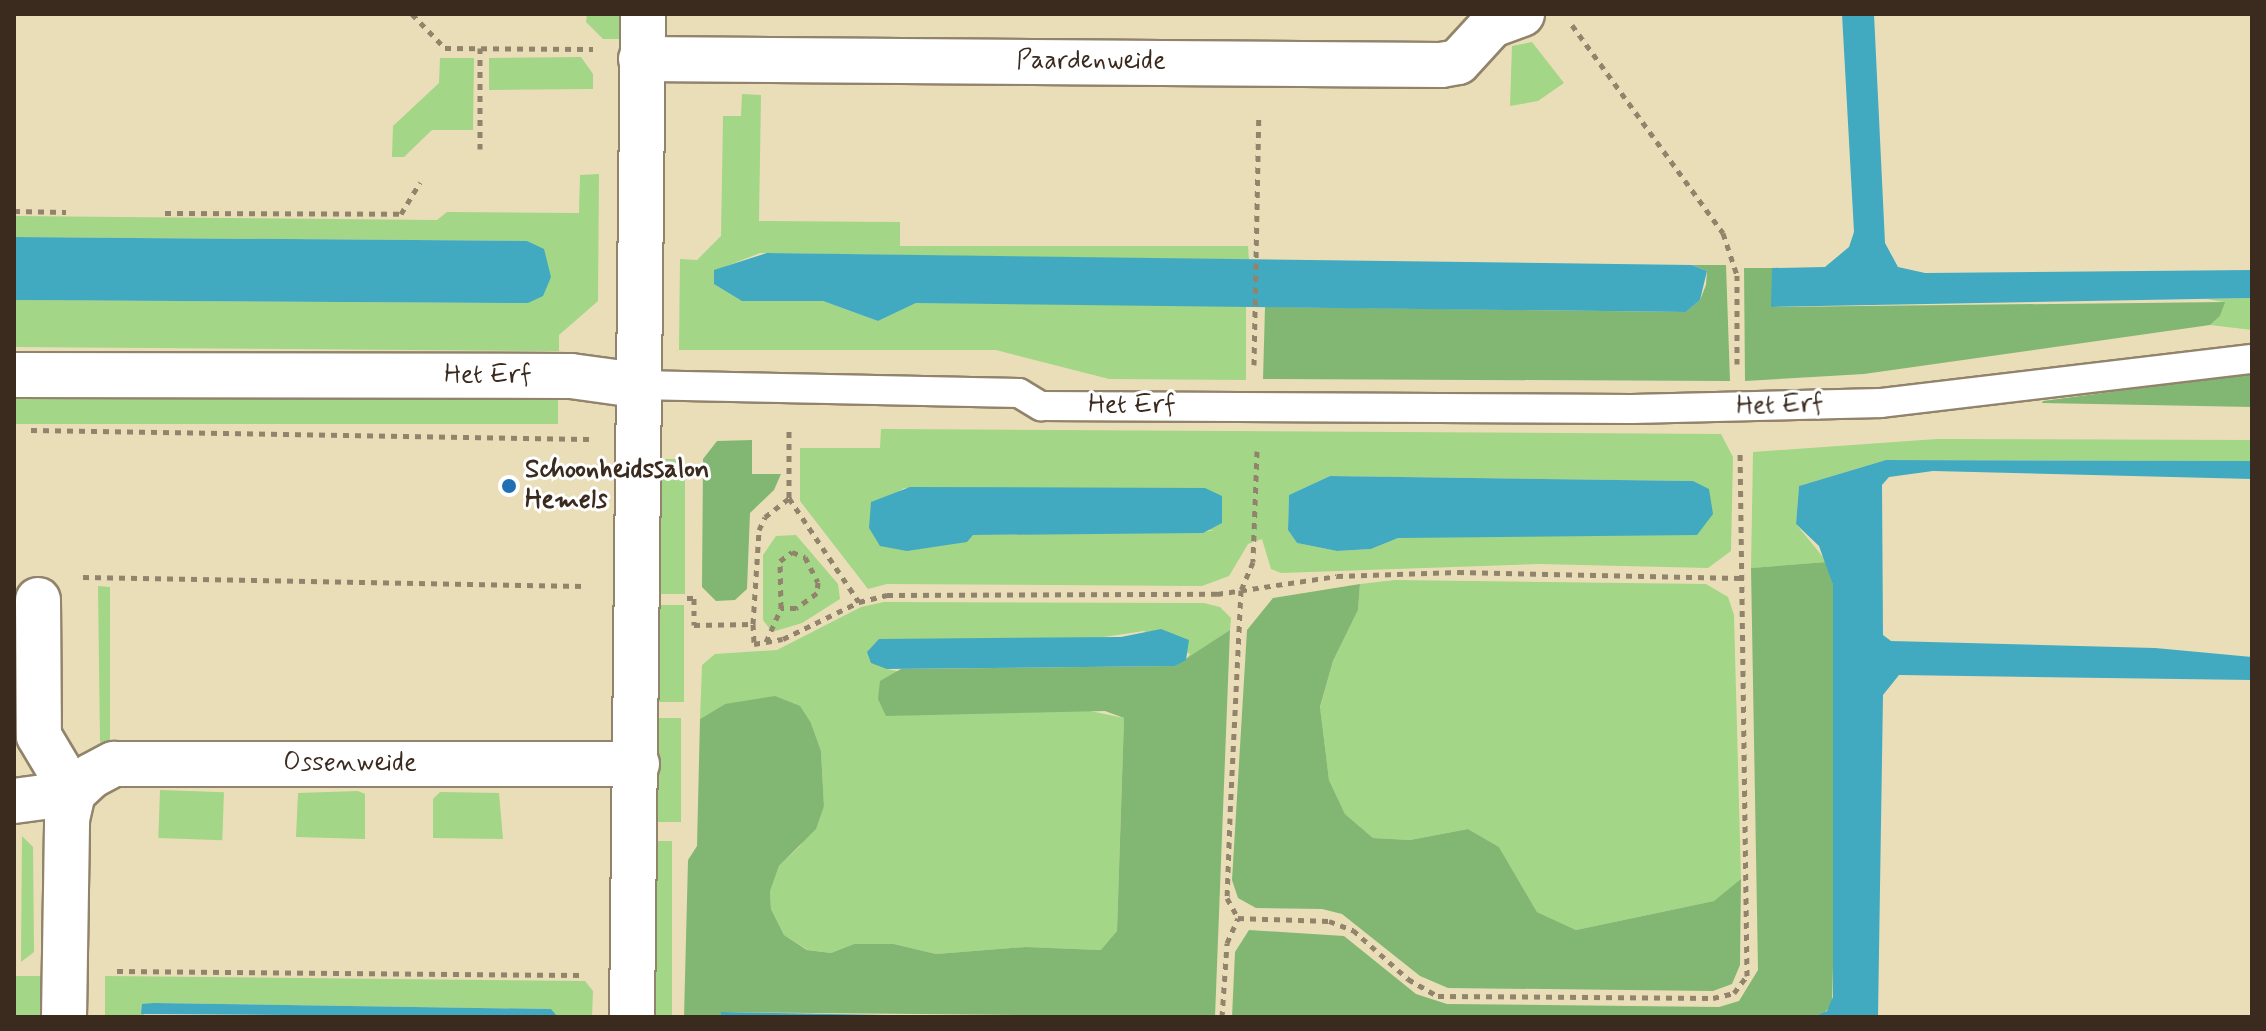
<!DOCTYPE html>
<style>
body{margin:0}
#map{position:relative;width:2266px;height:1031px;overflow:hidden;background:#eadeb9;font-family:Mynerve,sans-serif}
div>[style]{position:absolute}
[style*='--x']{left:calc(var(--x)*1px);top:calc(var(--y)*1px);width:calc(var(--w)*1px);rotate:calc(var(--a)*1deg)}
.green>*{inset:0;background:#a3d686;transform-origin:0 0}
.forest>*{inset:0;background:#82b773}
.water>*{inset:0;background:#41aac0}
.path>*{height:5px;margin-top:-2.5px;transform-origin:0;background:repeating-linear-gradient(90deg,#92846c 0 6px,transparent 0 12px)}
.roads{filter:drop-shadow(2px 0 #92846c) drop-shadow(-2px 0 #92846c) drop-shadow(0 2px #92846c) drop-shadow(0 -2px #92846c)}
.lane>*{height:28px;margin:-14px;padding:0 14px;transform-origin:14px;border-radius:14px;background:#fff}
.street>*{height:44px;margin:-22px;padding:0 22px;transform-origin:22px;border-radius:22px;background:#fff}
.dots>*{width:22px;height:22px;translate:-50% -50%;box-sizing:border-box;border:4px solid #fff;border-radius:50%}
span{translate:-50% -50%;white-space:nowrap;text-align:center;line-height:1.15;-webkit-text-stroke:6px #fff;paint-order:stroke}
.street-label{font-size:26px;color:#3b2a1e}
.poi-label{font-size:26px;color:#3b2a1e;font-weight:700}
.left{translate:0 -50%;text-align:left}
.frame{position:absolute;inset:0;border:16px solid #3b2a1e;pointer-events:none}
</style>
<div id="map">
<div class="green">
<div style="clip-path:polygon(587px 14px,619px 14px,619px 39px,603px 39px,586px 22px)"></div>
<div style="clip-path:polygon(1532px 42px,1564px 83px,1538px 101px,1510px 106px,1512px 46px)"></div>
<div style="clip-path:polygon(581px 57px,593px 74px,593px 89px,489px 90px,489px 58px)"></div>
<div style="clip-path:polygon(440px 58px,474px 58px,473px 130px,432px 130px,404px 157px,392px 157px,393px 126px,439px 83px)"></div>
<div style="clip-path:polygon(742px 94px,761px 95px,759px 221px,900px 222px,900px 246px,1248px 246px,1249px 260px,760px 253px,714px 271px,714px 284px,742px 300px,823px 301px,878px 321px,916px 303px,1246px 304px,1246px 380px,1109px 379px,996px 350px,679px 350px,680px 259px,697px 260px,721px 236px,723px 116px,741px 116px)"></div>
<div style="clip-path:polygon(599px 174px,598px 301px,559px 335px,559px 351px,14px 347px,14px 300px,528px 303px,527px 241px,14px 237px,14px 216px,437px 220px,447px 212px,579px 213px,580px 175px)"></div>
<div style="clip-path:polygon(2252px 298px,2252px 330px,2210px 325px,2220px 316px,2224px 302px,2207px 299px)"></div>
<div style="left:14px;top:397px;width:544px;height:27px"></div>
<div style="clip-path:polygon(evenodd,881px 429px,1721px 434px,1733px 457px,1731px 551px,1708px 568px,1539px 564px,1281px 573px,1271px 569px,1262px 539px,1248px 544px,1229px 576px,1202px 586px,887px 584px,868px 589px,800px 501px,800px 448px,880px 448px,881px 429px,1330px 476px,1693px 481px,1398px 538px,1371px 549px,1337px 551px,1297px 543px,1288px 530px,1289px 495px,1330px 476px,881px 429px,904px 488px,1215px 531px,973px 535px,871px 510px,904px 488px)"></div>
<div style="clip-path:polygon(1937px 439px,2252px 440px,2252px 461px,1886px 460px,1799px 486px,1796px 524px,1827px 562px,1751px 568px,1753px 452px)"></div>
<div style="left:685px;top:459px;width:135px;height:26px;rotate:90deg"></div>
<div style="clip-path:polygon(796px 535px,838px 584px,840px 599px,802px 623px,772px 632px,763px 620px,763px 555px,776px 536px)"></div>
<div style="clip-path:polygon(1395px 580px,1706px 584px,1728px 597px,1734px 615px,1741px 879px,1734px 889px,1714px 901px,1576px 930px,1537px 912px,1499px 847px,1468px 829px,1410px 840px,1373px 838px,1345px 814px,1329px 780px,1320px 708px,1333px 661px,1358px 610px,1360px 584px)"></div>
<div style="clip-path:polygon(98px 586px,110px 587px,110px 741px,100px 742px)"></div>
<div style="clip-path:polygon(884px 602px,1204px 603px,1220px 607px,1231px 618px,1230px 630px,1186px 660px,1190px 654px,1144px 631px,887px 669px,1124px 718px,1117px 931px,1102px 950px,1026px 947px,936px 954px,894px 944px,854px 944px,831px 953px,808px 950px,784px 935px,771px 909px,770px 890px,779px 866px,800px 846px,824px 806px,821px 751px,811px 723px,725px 704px,700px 719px,702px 665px,715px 654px,777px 650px,861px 607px)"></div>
<div style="left:658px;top:605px;width:26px;height:97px"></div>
<div style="left:658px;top:718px;width:23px;height:104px"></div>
<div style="left:160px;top:790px;width:64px;height:48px;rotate:2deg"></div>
<div style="clip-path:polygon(358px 791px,365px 794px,365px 839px,296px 837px,298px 793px)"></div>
<div style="clip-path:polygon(440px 792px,499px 793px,503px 839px,433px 838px,433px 799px)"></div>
<div style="clip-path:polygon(22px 836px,33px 847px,34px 952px,21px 962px)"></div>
<div style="left:654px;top:841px;width:18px;height:176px"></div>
<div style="left:14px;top:976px;width:33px;height:40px"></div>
<div style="clip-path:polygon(105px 976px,585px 981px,593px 991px,592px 1017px,558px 1017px,551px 1009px,155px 1003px,142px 1017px,105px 1017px)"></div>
</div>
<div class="forest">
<div style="clip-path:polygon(1692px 265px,1726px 265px,1730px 381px,1263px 379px,1265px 307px,1686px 312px,1700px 300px,1706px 285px,1707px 271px)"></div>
<div style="clip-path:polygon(1744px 268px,1772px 268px,1772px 307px,2225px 302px,2220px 316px,2210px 325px,1864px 374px,1745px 381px)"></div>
<div style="clip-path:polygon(2252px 373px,2252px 407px,2042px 403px,2043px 401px)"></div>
<div style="clip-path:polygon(752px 440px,752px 474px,781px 474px,774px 490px,750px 513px,747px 589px,735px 600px,716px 601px,702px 587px,703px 459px,717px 441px)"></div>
<div style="clip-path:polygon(1827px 562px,1833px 585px,1835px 631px,1833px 967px,1832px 1005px,1822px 1015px,1232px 1017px,1235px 952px,1249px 930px,1344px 936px,1416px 994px,1447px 1004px,1719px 1007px,1739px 1001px,1758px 970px,1751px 568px)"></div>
<div style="clip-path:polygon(1360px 584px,1358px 610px,1333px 661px,1320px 707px,1329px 780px,1345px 814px,1373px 838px,1410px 840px,1468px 829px,1499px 847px,1537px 912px,1576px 930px,1714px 901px,1741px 879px,1740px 965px,1732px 984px,1713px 991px,1448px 988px,1420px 976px,1342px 914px,1322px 909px,1256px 908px,1238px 898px,1232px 880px,1247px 630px,1273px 598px)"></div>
<div style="clip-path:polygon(1230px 630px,1215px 1017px,722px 1012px,721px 1017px,684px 1017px,688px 860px,697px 846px,700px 719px,725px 704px,775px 696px,800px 706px,811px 723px,821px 751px,824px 806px,816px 829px,779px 866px,770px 891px,771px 909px,784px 935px,807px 950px,831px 953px,854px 944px,894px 944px,936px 954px,1026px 947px,1101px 950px,1117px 931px,1124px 718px,1105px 711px,886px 716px,878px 699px,880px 681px,901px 669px,1175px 666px)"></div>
</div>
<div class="water">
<div style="clip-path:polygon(1842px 14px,1874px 14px,1885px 243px,1898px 267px,1925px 273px,2252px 270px,2252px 298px,1771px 307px,1772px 268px,1825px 267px,1849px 247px,1854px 232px)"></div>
<div style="clip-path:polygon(14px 237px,527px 241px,544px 249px,551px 277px,543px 296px,528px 303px,14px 300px)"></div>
<div style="clip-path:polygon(767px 253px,1692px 265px,1707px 271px,1700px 300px,1686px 312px,916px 303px,878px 321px,823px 301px,742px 301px,714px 284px,714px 270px)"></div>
<div style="clip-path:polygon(1886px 460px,2252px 461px,2252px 479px,1933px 471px,1889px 477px,1882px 485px,1883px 635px,1891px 641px,2155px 648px,2252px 657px,2252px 680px,1899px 675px,1883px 695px,1878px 1017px,1814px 1017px,1827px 1011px,1833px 997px,1833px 585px,1819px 546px,1796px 524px,1799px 486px)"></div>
<div style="clip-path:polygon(1330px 476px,1693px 481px,1709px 489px,1713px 514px,1697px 535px,1398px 538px,1371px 549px,1337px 551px,1297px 543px,1288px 530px,1289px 495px)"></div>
<div style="clip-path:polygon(910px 487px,1205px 488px,1222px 496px,1222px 523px,1203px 533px,973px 535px,967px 542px,907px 551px,880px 546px,869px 528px,871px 502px)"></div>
<div style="clip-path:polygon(1161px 629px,1189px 640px,1186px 660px,1175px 666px,887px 669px,871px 663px,867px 652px,879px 639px,1121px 637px)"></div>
<div style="clip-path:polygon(154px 1003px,551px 1009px,558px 1017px,141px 1014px,142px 1004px)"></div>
<div style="clip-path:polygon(721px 1012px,941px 1016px,994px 1017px,721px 1017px)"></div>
</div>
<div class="path">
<div style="--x:412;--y:14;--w:47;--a:45.9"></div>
<div style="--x:445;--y:48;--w:148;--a:0.4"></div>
<div style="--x:1572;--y:25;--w:257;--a:54"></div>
<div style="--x:1723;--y:233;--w:44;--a:71.6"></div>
<div style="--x:1737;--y:275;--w:89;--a:90"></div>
<div style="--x:480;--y:149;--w:101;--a:-90"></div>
<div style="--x:14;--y:211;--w:52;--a:1.1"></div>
<div style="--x:165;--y:213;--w:236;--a:0.2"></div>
<div style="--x:401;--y:214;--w:37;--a:-59"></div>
<div style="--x:1254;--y:365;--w:250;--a:-88.9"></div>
<div style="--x:31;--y:430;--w:558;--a:0.92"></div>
<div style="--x:1257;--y:451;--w:111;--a:92.1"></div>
<div style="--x:1253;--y:562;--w:30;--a:113"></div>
<div style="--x:1241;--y:590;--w:228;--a:92.8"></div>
<div style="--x:1230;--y:818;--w:80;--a:92.1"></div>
<div style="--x:1227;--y:898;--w:23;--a:61"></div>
<div style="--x:1238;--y:918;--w:91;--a:1.9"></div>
<div style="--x:1329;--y:921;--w:26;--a:21"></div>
<div style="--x:1353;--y:930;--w:74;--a:41.7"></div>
<div style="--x:1408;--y:979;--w:34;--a:30"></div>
<div style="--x:1438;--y:996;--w:275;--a:0.4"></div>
<div style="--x:1713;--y:998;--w:22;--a:-13"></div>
<div style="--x:1734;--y:993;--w:21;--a:-53"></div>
<div style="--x:1747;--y:976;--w:526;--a:-90.76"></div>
<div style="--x:789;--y:498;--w:125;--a:56.1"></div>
<div style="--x:83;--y:577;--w:502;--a:1.03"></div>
<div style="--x:687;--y:598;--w:7;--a:0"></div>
<div style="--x:694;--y:598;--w:27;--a:90"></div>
<div style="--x:694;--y:625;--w:59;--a:-1"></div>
<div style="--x:753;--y:624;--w:20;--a:87"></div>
<div style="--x:754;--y:644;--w:29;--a:-10"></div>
<div style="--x:783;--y:639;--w:85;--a:-26"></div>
<div style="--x:859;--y:602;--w:29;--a:-14"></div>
<div style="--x:887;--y:595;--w:330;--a:-0.2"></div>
<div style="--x:1217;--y:594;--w:121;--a:-8.5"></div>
<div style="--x:1337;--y:576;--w:121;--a:-1.9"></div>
<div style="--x:1458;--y:572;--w:282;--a:1.2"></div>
<div style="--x:753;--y:624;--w:94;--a:-86.3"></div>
<div style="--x:759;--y:530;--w:14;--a:-65"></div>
<div style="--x:765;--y:517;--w:31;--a:-38"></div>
<div style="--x:789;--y:498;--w:68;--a:-90"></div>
<div style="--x:766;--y:642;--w:37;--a:-66"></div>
<div style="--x:781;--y:608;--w:47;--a:-91.2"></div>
<div style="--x:780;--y:561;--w:15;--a:-37"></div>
<div style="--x:792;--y:552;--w:14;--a:21"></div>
<div style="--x:805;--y:557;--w:28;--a:63"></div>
<div style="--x:818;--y:582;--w:11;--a:95"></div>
<div style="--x:817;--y:593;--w:26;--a:144"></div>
<div style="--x:796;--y:608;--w:15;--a:180"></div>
<div style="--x:117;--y:971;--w:466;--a:0.5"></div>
<div style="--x:1222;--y:1017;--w:74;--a:-86.1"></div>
<div style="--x:1227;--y:943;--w:27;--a:-66"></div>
</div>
<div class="roads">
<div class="lane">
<div style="--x:637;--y:385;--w:382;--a:1.2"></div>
<div style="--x:1019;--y:393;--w:26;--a:31"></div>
<div style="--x:1041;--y:406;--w:591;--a:0.29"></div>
<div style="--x:1632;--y:409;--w:249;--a:-1.4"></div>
<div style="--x:1881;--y:403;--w:374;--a:-6.8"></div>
</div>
<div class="street">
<div style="--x:641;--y:59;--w:800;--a:0.43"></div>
<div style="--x:1441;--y:65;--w:17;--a:-10"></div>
<div style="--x:1458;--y:62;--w:50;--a:-47.4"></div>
<div style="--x:1492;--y:25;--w:32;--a:-20"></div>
<div style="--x:14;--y:375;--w:557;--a:0.1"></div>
<div style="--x:571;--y:376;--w:67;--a:7.8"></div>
<div style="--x:38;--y:600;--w:136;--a:89.6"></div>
<div style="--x:39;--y:736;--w:66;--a:59.2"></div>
<div style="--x:14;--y:801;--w:60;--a:-7.7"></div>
<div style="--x:64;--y:1017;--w:198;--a:-89.1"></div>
<div style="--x:67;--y:819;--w:27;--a:-77"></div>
<div style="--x:73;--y:793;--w:25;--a:-43"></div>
<div style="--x:91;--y:776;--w:26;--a:-28"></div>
<div style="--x:114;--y:764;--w:523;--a:0"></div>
<div style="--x:632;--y:1017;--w:1003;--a:-89.37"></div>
</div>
</div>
<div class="dots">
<div style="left:509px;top:486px;background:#1f6fb2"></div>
</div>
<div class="street-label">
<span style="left:1091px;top:62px">Paardenweide</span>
<span style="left:488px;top:376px">Het Erf</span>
<span style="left:1132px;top:406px">Het Erf</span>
<span style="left:1780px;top:406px;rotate:-2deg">Het Erf</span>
<span style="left:350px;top:764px">Ossenweide</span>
</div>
<div class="poi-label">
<span class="left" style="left:525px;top:486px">Schoonheidssalon<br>Hemels</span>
</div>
<div class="frame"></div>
</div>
